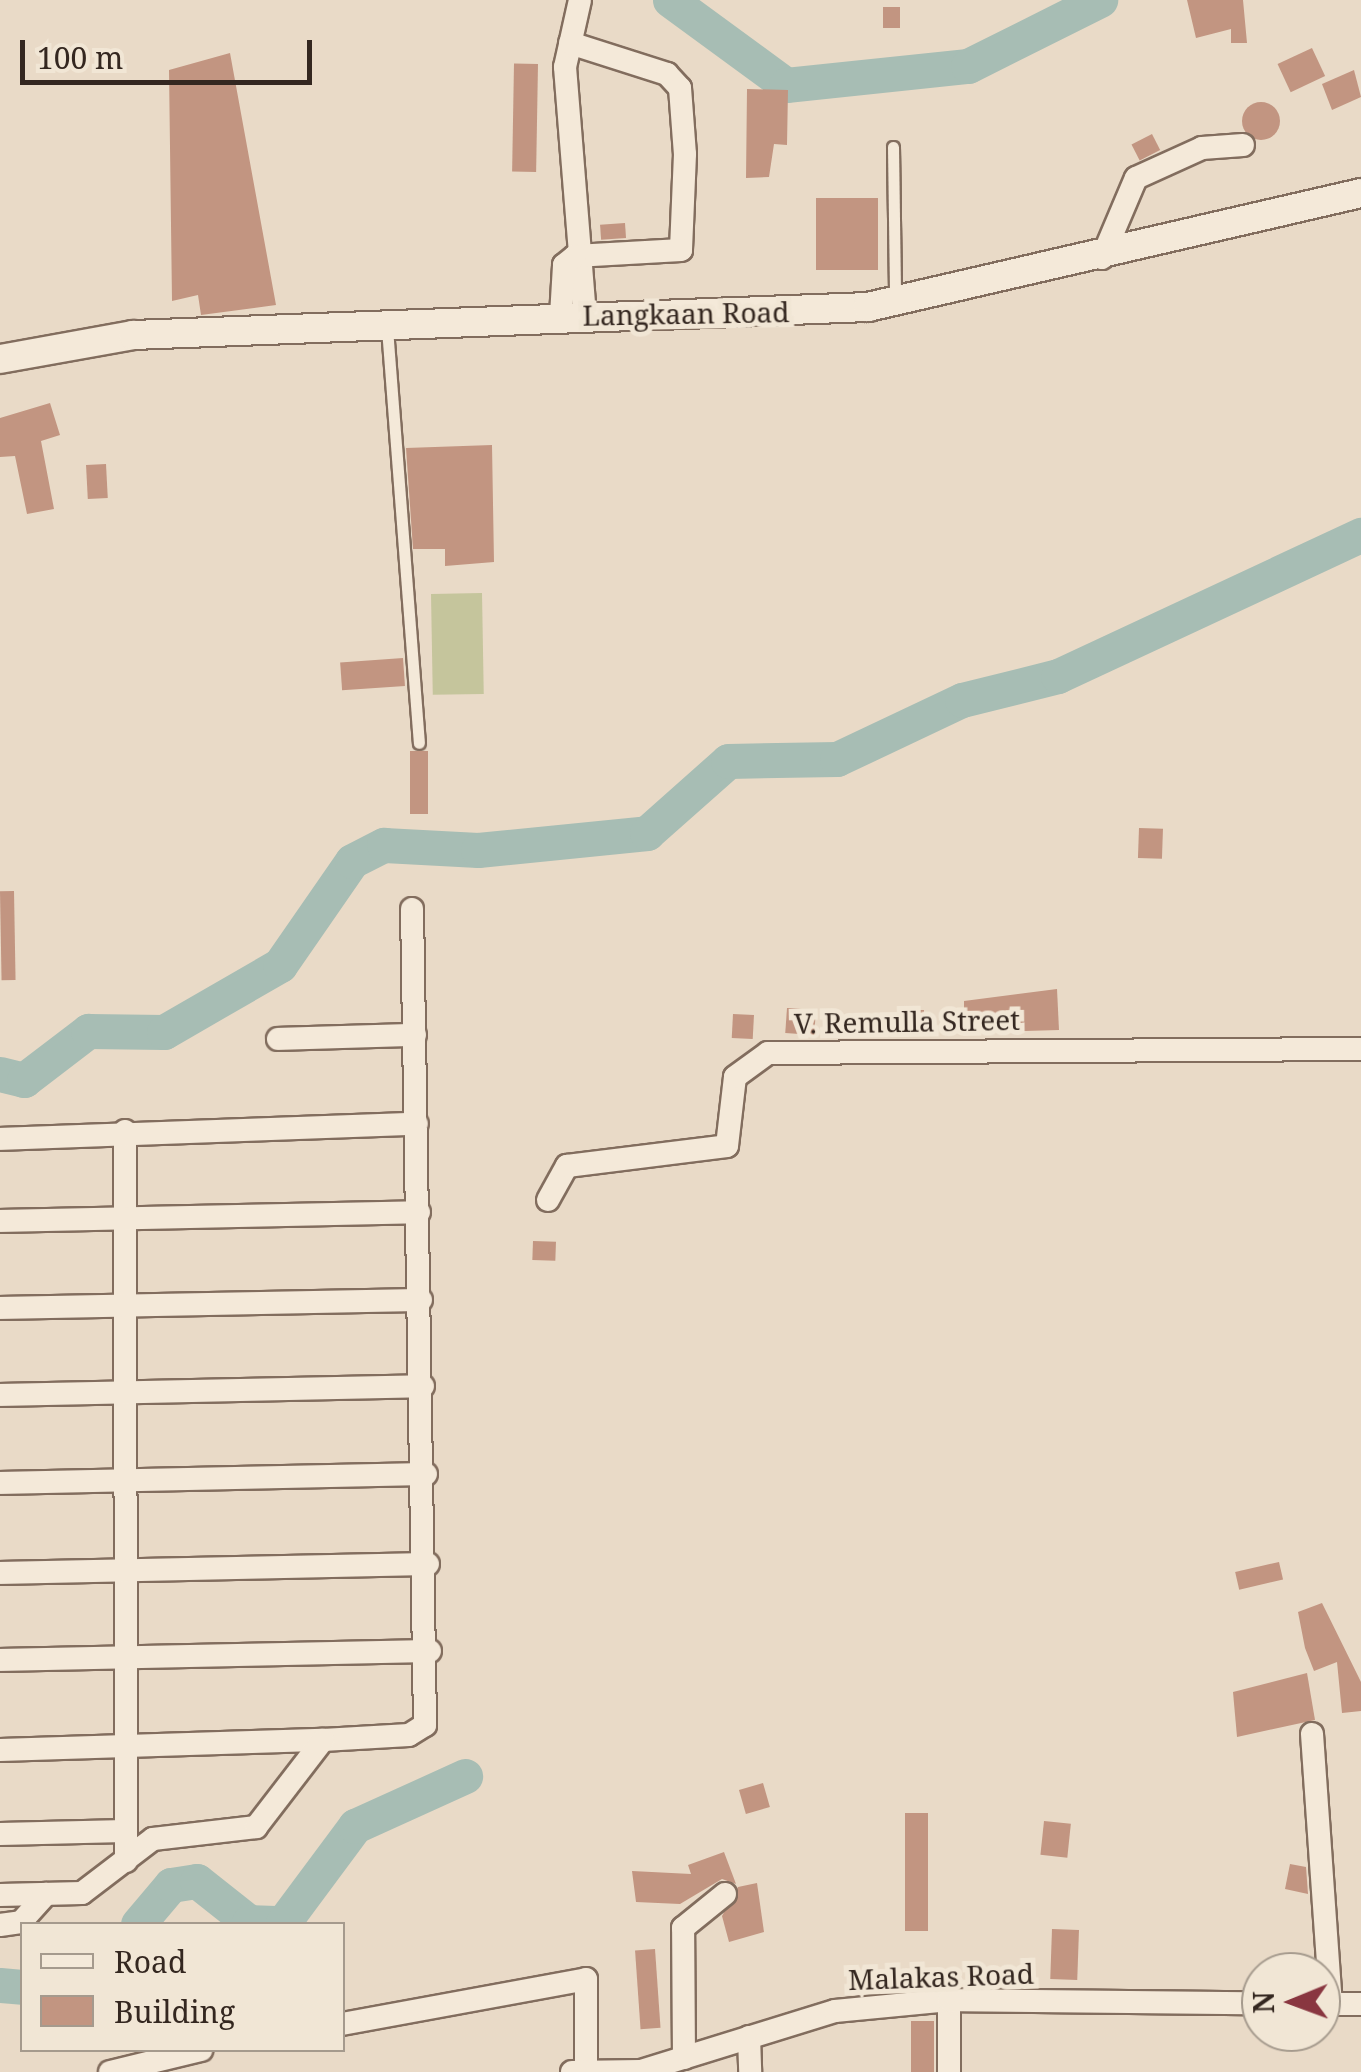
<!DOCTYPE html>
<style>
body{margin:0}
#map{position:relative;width:1361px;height:2072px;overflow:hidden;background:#e9dac7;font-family:"Noto Serif",serif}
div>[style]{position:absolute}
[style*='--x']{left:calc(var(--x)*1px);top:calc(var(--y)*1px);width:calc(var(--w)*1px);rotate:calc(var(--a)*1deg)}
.green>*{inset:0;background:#c5c59c;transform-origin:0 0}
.river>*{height:35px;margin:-17.5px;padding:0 17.5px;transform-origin:17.5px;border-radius:17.5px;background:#a7bdb4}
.building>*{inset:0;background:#c29581;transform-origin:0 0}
.round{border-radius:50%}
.roads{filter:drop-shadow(2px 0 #826d5e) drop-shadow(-2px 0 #826d5e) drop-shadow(0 2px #826d5e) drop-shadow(0 -2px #826d5e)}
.service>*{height:11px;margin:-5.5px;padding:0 5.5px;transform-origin:5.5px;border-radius:5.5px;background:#f4e9d9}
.minor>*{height:22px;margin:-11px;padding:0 11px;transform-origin:11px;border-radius:11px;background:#f4e9d9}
.tertiary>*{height:28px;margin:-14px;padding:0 14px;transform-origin:14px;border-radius:14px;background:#f4e9d9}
span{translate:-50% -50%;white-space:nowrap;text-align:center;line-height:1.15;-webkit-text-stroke:10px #f1e6d5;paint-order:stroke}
.street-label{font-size:28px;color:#342720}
.legend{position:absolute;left:20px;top:1922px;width:325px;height:130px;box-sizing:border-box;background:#f1e6d5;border:2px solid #a59a8d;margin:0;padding:12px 18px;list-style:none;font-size:30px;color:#342720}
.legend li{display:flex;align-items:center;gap:20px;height:50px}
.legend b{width:50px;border:2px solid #a59a8d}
.north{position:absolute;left:1241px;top:1952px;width:100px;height:100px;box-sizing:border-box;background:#f1e6d5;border:2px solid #a59a8d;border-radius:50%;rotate:269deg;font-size:28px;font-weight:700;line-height:40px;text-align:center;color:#342720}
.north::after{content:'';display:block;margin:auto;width:35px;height:45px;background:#893640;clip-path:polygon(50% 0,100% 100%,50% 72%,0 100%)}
.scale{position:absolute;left:20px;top:40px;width:292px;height:45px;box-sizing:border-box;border:5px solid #342720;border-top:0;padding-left:12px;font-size:30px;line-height:35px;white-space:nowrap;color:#342720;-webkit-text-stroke:8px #f1e6d5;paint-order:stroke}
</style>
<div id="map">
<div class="green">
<div style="left:482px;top:593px;width:101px;height:51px;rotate:89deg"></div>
</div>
<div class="river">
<div style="--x:670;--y:0;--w:144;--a:36.2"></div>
<div style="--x:786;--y:85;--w:183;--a:-6"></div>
<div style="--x:968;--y:66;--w:148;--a:-26.6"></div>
<div style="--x:0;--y:1074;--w:25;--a:14"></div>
<div style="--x:24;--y:1080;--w:81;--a:-37.4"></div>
<div style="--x:88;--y:1031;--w:76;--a:0.8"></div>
<div style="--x:164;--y:1032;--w:134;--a:-30"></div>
<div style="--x:280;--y:965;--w:126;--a:-55.3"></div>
<div style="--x:352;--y:861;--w:36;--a:-27"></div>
<div style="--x:384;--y:845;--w:94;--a:3"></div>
<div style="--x:478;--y:850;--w:170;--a:-5.7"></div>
<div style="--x:647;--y:833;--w:108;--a:-41.6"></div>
<div style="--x:728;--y:761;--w:109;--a:-1.1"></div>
<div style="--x:837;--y:759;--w:138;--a:-25.3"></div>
<div style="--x:962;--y:700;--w:99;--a:-14"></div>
<div style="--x:1058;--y:676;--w:334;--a:-25"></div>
<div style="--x:138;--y:1924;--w:51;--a:-49.8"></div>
<div style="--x:171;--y:1885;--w:26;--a:-9"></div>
<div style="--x:197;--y:1881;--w:66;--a:38.3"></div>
<div style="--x:249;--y:1922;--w:34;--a:2"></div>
<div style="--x:283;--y:1923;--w:121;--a:-53.4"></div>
<div style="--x:355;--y:1826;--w:121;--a:-24.4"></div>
<div style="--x:0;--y:1985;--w:22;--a:5"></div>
</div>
<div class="building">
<div style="clip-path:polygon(1187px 0,1243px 0,1247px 43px,1231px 43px,1231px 29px,1196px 38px)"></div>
<div style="left:883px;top:7px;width:17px;height:21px"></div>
<div style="left:1312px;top:48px;width:31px;height:38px;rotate:65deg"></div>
<div style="clip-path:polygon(230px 53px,276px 305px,201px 315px,198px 295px,172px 301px,169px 70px)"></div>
<div style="left:538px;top:64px;width:108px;height:24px;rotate:91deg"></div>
<div style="clip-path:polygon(1354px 70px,1361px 97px,1332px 110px,1322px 84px)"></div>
<div style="clip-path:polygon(747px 89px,788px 90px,787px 145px,774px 144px,769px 177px,746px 178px)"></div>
<div class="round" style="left:1242px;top:102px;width:38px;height:38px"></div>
<div style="left:1152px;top:134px;width:18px;height:23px;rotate:63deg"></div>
<div style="left:816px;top:198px;width:62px;height:72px"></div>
<div style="left:625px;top:223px;width:15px;height:25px;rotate:86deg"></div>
<div style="clip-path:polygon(50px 403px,60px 435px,41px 441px,54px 509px,27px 514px,15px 456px,0 457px,0 418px)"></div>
<div style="clip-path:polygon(492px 445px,494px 562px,445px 566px,445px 549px,413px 549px,406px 448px)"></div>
<div style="left:106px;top:464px;width:34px;height:20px;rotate:87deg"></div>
<div style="left:403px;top:658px;width:28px;height:63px;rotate:86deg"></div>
<div style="left:410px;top:751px;width:18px;height:63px"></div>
<div style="left:1139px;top:828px;width:24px;height:30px;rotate:2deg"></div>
<div style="left:14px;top:891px;width:89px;height:14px;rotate:89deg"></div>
<div style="clip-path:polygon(1057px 989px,1059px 1030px,964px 1033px,964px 1001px)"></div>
<div style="left:787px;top:1008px;width:29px;height:25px;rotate:4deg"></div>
<div style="left:904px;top:1010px;width:20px;height:17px"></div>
<div style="left:733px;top:1014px;width:21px;height:24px;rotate:3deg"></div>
<div style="left:533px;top:1241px;width:23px;height:19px;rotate:2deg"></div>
<div style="left:1279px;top:1562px;width:18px;height:45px;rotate:77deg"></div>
<div style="clip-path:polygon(1322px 1603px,1361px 1682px,1361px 1711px,1342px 1713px,1337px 1662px,1314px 1671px,1305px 1648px,1298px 1612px)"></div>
<div style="clip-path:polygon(1307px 1673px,1315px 1720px,1237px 1737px,1233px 1692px)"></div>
<div style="left:763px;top:1783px;width:25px;height:25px;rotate:74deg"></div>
<div style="left:905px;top:1813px;width:23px;height:118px"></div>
<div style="left:1044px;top:1821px;width:27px;height:34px;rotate:6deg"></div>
<div style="clip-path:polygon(724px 1852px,736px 1884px,722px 1879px,680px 1904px,636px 1902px,632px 1871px,691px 1874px,688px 1865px)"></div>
<div style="clip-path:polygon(1290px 1864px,1306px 1867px,1308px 1894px,1285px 1889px)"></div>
<div style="clip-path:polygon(757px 1883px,764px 1932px,729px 1942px,722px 1916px,738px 1887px)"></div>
<div style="left:1052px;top:1929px;width:27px;height:50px;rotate:2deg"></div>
<div style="left:655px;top:1949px;width:79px;height:20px;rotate:86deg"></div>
<div style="left:911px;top:2021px;width:23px;height:51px"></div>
</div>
<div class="roads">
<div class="service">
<div style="--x:893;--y:147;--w:151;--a:89.2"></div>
<div style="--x:387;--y:328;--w:416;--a:85.6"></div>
</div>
<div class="minor">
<div style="--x:580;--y:0;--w:69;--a:102.6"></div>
<div style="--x:565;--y:67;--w:249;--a:85.4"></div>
<div style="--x:570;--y:43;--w:102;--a:17.7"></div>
<div style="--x:667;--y:74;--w:19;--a:47"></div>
<div style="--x:680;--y:88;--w:66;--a:85.7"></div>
<div style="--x:685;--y:154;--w:96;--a:92.4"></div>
<div style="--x:681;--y:250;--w:106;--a:176.8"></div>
<div style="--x:1102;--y:258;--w:87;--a:-67"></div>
<div style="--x:1136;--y:178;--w:72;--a:-24.4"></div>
<div style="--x:1202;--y:148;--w:41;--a:-4.2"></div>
<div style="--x:561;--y:316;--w:51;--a:-86.6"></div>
<div style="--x:564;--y:265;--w:14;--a:-39"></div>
<div style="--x:278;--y:1039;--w:137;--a:-1.7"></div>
<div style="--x:125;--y:1131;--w:730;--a:89.92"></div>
<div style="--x:0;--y:1139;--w:417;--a:-2.1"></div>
<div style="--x:548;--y:1200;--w:39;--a:-61"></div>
<div style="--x:567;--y:1166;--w:161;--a:-7.1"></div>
<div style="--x:727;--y:1146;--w:69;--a:-83.4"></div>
<div style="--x:735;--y:1077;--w:41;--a:-36"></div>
<div style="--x:768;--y:1053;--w:593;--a:-0.39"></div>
<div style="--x:0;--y:1221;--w:419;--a:-1.2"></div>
<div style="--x:0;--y:1308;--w:421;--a:-1.1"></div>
<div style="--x:0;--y:1395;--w:423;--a:-1.2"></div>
<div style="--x:0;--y:1483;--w:426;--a:-1.2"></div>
<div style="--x:0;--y:1573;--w:428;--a:-1.2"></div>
<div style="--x:0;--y:1660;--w:430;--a:-1.2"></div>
<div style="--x:1312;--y:1734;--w:271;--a:86"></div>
<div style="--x:0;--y:1750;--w:323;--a:-1.8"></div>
<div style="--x:323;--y:1740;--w:86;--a:-3.3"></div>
<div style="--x:409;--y:1735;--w:19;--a:-32"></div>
<div style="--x:425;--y:1725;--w:816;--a:-90.91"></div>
<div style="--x:0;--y:1834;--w:125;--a:-1.4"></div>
<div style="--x:0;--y:1895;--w:82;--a:-1.4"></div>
<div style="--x:82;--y:1893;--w:89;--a:-37.3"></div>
<div style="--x:153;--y:1839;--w:104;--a:-6.6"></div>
<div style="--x:256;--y:1827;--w:110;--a:-52.4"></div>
<div style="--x:0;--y:1925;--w:21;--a:-8"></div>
<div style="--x:21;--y:1922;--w:38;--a:-48"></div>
<div style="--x:949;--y:2000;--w:72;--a:90"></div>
<div style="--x:1321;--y:2004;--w:40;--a:0"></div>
<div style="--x:342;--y:2024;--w:248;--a:-10.4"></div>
<div style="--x:586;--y:1979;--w:93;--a:90"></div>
<div style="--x:749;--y:2037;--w:35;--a:88"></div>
<div style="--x:684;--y:2058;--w:130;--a:-90.4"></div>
<div style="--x:683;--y:1928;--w:54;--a:-39"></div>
<div style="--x:110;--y:2072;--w:94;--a:-13.6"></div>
<div style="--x:572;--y:2072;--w:69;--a:-0.8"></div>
<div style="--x:641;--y:2071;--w:203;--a:-17.2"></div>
<div style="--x:835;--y:2011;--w:115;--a:-5.5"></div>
<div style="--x:949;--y:2000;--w:312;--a:0.6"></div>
</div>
<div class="tertiary">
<div style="--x:0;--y:359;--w:135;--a:-10.2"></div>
<div style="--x:133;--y:335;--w:736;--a:-2.18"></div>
<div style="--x:868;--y:307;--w:506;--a:-13.02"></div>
</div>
</div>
<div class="street-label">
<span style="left:686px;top:313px;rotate:-1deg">Langkaan Road</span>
<span style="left:907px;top:1021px;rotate:-1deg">V. Remulla Street</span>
<span style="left:941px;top:1976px;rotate:-2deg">Malakas Road</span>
</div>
<ul class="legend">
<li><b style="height:12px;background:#f4e9d9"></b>Road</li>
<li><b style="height:28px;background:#c29581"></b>Building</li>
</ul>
<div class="north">N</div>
<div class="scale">100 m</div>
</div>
